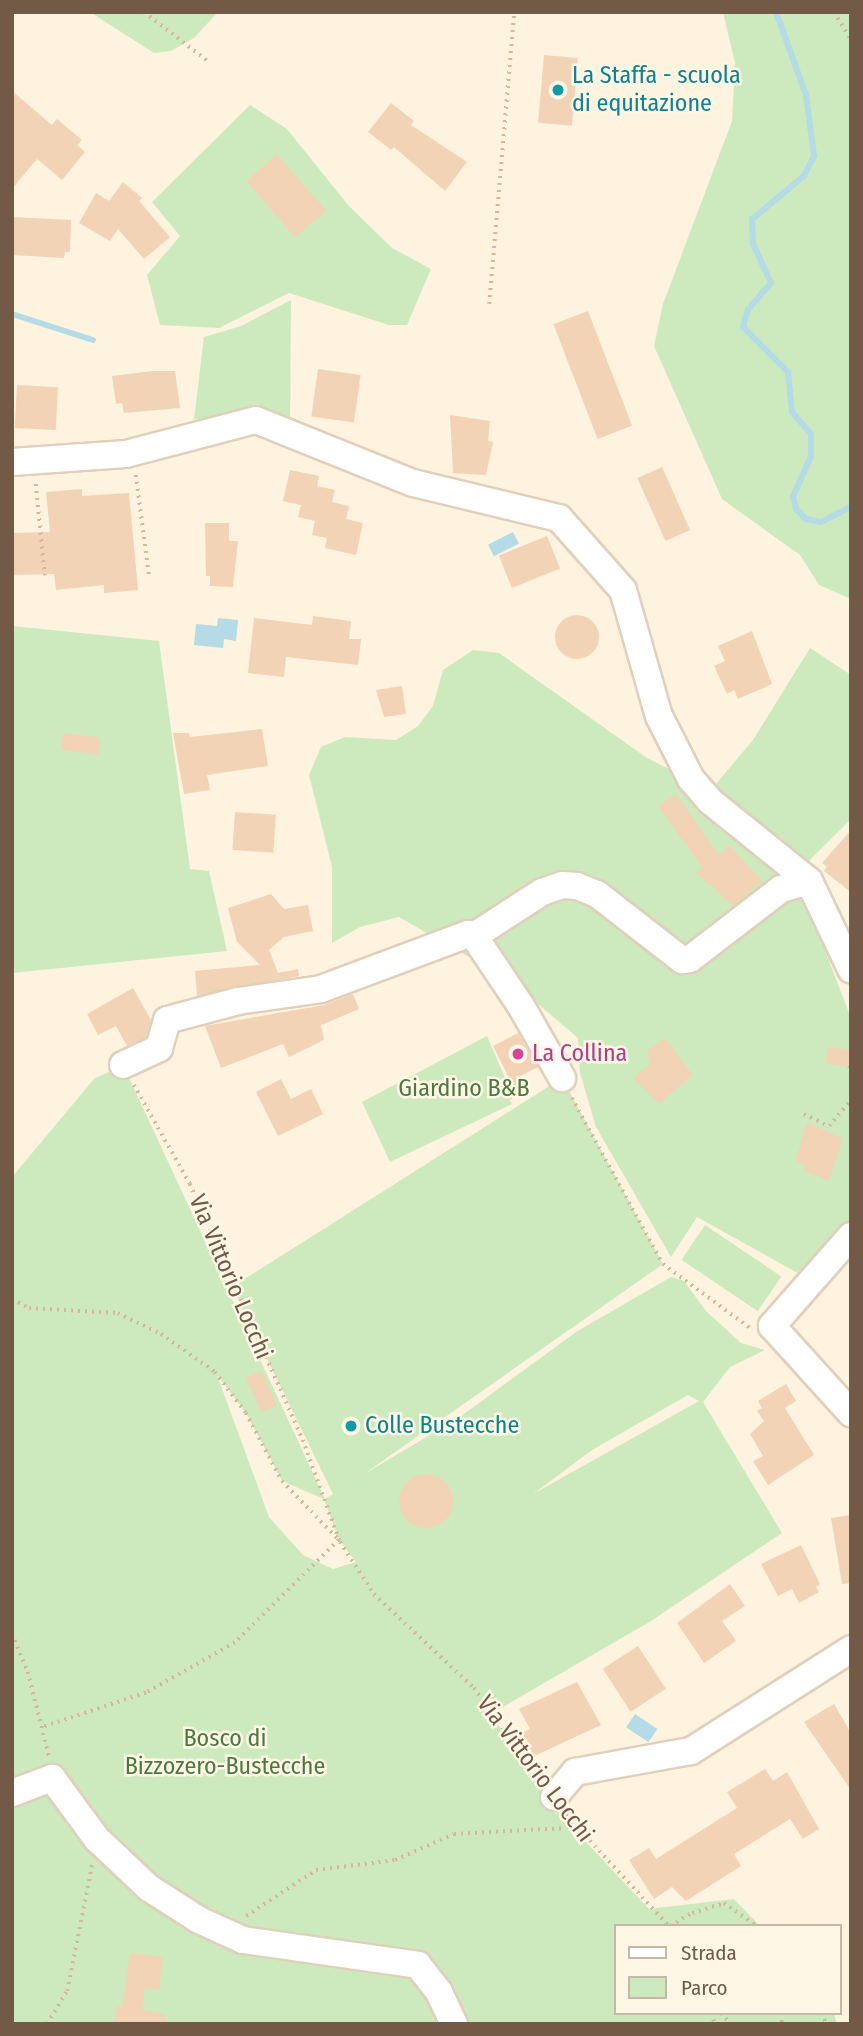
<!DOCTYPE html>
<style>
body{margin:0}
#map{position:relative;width:863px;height:2036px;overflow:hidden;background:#fdf3df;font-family:"Fira Sans Condensed",sans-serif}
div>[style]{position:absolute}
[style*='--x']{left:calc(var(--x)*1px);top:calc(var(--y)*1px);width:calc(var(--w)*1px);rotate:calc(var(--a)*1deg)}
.green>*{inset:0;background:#cceabe;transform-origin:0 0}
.water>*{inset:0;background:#b4dbe6;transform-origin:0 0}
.stream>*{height:6px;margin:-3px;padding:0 3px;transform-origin:3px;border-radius:3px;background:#b4dbe6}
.building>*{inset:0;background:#f2d3b6;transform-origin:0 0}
.round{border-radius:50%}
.path>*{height:3.5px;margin-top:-1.75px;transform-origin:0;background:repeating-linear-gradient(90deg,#d7b69a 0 2px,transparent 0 7px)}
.roads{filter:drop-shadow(2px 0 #e0d0bb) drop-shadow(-2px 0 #e0d0bb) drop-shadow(0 2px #e0d0bb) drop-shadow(0 -2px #e0d0bb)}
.minor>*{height:26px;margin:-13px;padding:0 13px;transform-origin:13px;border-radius:13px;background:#fff}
.dots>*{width:19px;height:19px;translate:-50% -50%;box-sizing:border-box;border:4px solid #fff7e6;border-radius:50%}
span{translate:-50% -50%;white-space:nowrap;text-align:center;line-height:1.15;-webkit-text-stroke:5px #fff7e6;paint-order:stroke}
.culture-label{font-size:24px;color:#0d838f}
.left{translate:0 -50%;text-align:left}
.hotel-label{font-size:24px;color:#b23c85}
.park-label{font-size:24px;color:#4c793f}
.street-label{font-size:24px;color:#735a47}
.frame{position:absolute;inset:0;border:14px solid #735a47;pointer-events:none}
.legend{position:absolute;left:614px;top:1924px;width:228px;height:91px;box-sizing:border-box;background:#fff7e6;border:2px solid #c7b8a6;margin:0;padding:9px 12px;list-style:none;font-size:21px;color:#735a47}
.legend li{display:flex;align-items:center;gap:14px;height:35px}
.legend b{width:35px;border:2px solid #c7b8a6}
</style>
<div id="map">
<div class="green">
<div style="clip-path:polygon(90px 12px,218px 12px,194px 38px,171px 51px,154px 53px)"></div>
<div style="clip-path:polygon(723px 12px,851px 12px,851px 599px,819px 585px,800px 555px,722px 499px,654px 346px,663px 304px,732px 121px,735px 63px)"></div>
<div style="clip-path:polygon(250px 105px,287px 129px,348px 205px,392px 248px,431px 269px,407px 325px,389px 325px,289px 293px,219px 328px,160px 325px,147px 275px,180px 236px,152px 202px)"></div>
<div style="clip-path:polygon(291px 300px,290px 425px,194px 419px,204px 337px,241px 326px)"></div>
<div style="clip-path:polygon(12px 626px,159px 641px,190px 869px,209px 871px,227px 951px,12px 973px)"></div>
<div style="clip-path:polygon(810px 648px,851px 675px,851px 819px,808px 862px,710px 791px,753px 740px)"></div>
<div style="clip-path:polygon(473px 650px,499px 653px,647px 758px,671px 770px,691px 798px,804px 896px,851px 1018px,851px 1223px,803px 1276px,697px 1217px,671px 1257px,596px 1127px,580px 1073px,578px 1038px,511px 981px,399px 917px,360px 927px,332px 943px,332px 867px,309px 775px,321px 747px,345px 737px,396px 740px,418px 726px,433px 706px,443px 670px)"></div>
<div style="clip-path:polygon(487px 1036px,506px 1080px,499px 1084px,512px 1104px,390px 1162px,362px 1102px)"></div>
<div style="clip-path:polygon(evenodd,123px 1065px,325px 1499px,333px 1494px,232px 1287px,562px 1078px,663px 1264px,364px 1474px,457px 1419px,576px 1332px,671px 1277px,684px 1281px,706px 1311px,741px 1343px,765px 1350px,730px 1367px,703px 1402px,782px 1533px,651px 1621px,491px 1714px,554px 1808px,649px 1909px,734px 1899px,760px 1926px,616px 1926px,616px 2013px,834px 2013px,837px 2024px,12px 2024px,12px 1177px,94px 1079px,123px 1065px,217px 1375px,246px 1413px,282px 1481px,324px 1499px,339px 1540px,356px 1562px,333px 1569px,303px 1555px,269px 1517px,217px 1375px,123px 1065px,688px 1395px,699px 1401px,533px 1494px,592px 1450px,688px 1395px)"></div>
<div style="left:705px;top:1225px;width:92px;height:42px;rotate:34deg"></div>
</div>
<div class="water">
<div style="left:513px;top:532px;width:13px;height:28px;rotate:63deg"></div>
<div style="clip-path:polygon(218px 618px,238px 620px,236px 641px,224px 639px,223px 648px,194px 645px,196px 624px,217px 626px)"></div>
<div style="left:635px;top:1714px;width:27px;height:16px;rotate:34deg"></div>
</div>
<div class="stream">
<div style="--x:776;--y:12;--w:88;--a:70.1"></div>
<div style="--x:806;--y:95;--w:62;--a:82.5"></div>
<div style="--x:814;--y:156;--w:22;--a:117"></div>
<div style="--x:804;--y:176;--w:67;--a:140.4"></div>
<div style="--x:752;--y:219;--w:25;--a:88"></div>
<div style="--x:753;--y:244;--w:43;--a:65.2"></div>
<div style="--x:771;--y:283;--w:35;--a:131"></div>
<div style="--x:748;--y:309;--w:19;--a:106"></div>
<div style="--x:743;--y:327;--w:64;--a:45"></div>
<div style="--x:788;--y:372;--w:40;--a:84.3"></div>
<div style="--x:792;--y:412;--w:29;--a:49"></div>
<div style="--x:811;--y:434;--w:22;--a:90"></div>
<div style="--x:811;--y:456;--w:45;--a:113.7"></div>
<div style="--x:793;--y:497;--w:12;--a:76"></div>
<div style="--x:796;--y:509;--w:14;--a:45"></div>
<div style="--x:806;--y:519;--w:15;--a:11"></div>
<div style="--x:821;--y:522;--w:34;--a:-27"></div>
<div style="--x:12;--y:314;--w:85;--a:17.8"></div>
</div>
<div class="building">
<div style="left:544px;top:55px;width:34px;height:68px;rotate:5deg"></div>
<div style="clip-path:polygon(12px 91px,52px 125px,57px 119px,82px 140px,77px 145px,85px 152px,62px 180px,37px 159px,12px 189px)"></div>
<div style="clip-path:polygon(391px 103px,414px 121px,411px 125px,467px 162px,445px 191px,394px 147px,391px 150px,368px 132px)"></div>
<div style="left:277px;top:154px;width:75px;height:41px;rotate:49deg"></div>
<div style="clip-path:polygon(123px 182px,142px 198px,139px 201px,170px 237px,144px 259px,118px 229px,110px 241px,79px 223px,96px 193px,109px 201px)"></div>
<div style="clip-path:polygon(12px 217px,71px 220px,70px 252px,65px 252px,64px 258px,12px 255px)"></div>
<div style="left:588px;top:311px;width:123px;height:37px;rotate:69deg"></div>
<div style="left:318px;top:369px;width:43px;height:48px;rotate:8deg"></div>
<div style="clip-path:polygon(153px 371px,175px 371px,180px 408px,124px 413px,122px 403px,116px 404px,112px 376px)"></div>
<div style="left:17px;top:385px;width:41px;height:43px;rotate:3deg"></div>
<div style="clip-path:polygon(450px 415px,490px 421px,488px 441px,493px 442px,486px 475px,453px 473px)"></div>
<div style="left:662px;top:467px;width:69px;height:27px;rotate:66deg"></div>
<div style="clip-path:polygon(290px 470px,319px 476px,317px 486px,335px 490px,332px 502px,349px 506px,346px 519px,363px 523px,356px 555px,325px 548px,327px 538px,312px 535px,315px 521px,298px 517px,301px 505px,283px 501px)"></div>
<div style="clip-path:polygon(82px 489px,82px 496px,129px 493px,138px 590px,104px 593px,104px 585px,56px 590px,54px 574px,12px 575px,12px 533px,50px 532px,46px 492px)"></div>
<div style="clip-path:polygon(205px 523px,229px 523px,229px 541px,238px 541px,233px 587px,210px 586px,210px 576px,206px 576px)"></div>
<div style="left:547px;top:536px;width:35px;height:52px;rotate:68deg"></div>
<div class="round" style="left:555px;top:615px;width:44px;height:44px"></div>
<div style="clip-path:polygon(313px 616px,351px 621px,349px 639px,361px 639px,358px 665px,286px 657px,284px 677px,248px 673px,254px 618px,312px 625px)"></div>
<div style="clip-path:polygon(752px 631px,772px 684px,738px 699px,734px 690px,727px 694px,714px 666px,725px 661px,718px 646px)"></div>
<div style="clip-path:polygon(402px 686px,406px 714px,384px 717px,376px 690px)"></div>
<div style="clip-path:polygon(262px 729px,268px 766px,207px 775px,210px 790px,184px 794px,173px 733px,189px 733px,190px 737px)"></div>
<div style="left:63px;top:733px;width:38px;height:17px;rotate:7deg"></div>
<div style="clip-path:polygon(676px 794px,719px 855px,729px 845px,762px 881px,733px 906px,696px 873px,702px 867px,658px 806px)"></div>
<div style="left:235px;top:812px;width:41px;height:38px;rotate:4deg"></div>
<div style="clip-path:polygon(851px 830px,851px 892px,824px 871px,827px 867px,822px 863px)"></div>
<div style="clip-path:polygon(271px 894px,284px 909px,308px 905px,313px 931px,284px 937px,269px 950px,278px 973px,298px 969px,299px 976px,197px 996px,195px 971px,260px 965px,237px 942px,228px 908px)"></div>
<div style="clip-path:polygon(133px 988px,151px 1020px,146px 1037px,127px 1046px,116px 1026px,98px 1035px,87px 1014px)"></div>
<div style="clip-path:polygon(353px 994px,359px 1009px,321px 1025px,324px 1040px,289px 1057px,283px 1044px,221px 1068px,205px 1026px,324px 1005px)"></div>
<div style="clip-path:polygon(518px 1033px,538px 1067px,517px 1078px,524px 1093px,507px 1101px,499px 1084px,509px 1078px,493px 1046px)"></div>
<div style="clip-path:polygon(665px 1038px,693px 1075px,659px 1104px,633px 1078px,650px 1064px,647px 1051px)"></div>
<div style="left:828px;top:1047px;width:23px;height:17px;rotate:7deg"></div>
<div style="clip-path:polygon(281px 1079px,291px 1099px,311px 1089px,323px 1114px,278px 1136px,256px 1092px)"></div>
<div style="clip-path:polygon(807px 1123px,843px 1138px,829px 1181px,803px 1170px,805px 1165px,795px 1161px)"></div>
<div style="left:261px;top:1371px;width:38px;height:17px;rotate:65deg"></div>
<div style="clip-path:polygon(786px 1384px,796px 1401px,785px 1408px,814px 1455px,768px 1485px,753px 1461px,763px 1456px,750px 1434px,764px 1421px,757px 1411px,762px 1408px,758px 1401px)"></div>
<div class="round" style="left:399px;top:1474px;width:54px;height:54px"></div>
<div style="clip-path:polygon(851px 1515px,851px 1583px,842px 1584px,831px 1518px)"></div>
<div style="clip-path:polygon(801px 1545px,820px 1584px,816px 1587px,819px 1592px,799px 1603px,792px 1589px,778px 1596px,761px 1564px)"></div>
<div style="clip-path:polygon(730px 1584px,745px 1606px,722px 1621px,736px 1641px,704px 1663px,677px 1623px)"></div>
<div style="left:638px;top:1646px;width:51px;height:42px;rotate:57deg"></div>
<div style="clip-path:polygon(577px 1682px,601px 1725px,530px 1758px,517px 1736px,530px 1729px,519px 1709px)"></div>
<div style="clip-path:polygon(834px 1704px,851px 1733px,851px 1790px,804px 1722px)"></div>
<div style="clip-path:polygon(765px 1769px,773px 1781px,787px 1772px,819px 1829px,803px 1839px,790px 1819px,734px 1854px,741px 1866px,686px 1901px,672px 1887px,654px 1899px,629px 1860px,649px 1848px,656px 1859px,737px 1808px,727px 1792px)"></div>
<div style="clip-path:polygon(130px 1953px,163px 1957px,159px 1990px,145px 1988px,142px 2010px,166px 2014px,166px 2024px,114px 2024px,117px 2006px,122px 2007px)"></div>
</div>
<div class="path">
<div style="--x:144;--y:12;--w:82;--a:37.6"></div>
<div style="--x:834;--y:12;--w:32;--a:58"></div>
<div style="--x:489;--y:304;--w:293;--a:-85.1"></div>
<div style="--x:136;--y:475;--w:100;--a:82.5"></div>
<div style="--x:36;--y:484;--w:92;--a:84.4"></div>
<div style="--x:849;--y:1066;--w:4;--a:56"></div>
<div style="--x:134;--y:1085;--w:114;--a:60.5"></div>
<div style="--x:190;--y:1184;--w:280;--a:66.2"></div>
<div style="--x:303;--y:1440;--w:109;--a:70.1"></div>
<div style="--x:340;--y:1542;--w:62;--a:56.8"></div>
<div style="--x:374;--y:1594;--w:137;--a:43.2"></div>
<div style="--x:474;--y:1688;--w:110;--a:53.9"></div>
<div style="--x:572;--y:1098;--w:189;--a:61.3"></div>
<div style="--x:663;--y:1264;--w:108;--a:36.3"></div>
<div style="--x:804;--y:1114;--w:28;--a:26"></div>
<div style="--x:829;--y:1126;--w:34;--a:-50"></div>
<div style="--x:12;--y:1299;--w:19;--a:28"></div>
<div style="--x:29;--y:1308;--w:89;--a:3.2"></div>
<div style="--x:118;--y:1313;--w:48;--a:26"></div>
<div style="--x:161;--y:1334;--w:66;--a:35.1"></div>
<div style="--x:215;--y:1372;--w:51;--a:52.9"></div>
<div style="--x:246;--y:1413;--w:77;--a:62.1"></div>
<div style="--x:282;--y:1481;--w:82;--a:46"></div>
<div style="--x:339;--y:1540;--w:146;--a:135.3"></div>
<div style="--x:235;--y:1643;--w:102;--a:150.7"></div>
<div style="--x:146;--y:1693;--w:108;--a:161.6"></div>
<div style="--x:12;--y:1634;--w:41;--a:67.2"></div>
<div style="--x:28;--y:1672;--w:87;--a:76"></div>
<div style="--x:566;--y:1815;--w:151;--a:47.1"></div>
<div style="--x:246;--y:1916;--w:84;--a:-33.3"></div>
<div style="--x:316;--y:1870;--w:80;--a:-7.2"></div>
<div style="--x:395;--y:1860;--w:64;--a:-23.8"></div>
<div style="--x:454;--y:1834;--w:112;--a:-3.1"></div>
<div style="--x:566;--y:1828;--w:8;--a:-40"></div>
<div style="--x:670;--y:1926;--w:26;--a:-31"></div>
<div style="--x:692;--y:1913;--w:34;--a:-17"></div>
<div style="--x:724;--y:1903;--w:40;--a:34.9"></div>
<div style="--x:711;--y:2013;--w:12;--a:70"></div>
<div style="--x:721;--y:2013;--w:15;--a:48"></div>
<div style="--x:782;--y:2013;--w:11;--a:90"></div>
<div style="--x:821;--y:2013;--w:13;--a:61"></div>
<div style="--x:47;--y:2024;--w:39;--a:-59"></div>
<div style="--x:67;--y:1991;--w:128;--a:-78.8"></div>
</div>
<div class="roads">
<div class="minor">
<div style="--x:12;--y:462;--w:114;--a:-4"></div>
<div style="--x:126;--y:454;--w:134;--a:-14.7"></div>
<div style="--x:256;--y:420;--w:169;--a:21.9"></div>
<div style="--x:413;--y:483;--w:150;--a:13.5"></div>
<div style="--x:559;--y:518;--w:96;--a:48.4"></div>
<div style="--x:623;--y:590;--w:131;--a:74.1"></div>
<div style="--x:659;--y:716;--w:71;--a:63.1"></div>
<div style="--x:691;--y:779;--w:29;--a:49"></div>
<div style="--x:710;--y:801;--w:127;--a:38.9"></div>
<div style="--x:809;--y:881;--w:98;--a:64.5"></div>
<div style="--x:474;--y:936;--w:81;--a:-32.9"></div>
<div style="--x:542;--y:892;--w:21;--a:-19"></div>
<div style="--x:562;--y:885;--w:15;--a:4"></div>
<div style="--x:577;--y:886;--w:22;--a:22"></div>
<div style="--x:597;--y:894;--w:108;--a:37.8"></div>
<div style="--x:682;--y:960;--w:8;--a:-7"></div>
<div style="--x:690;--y:959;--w:115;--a:-37.6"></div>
<div style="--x:781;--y:889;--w:29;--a:-16"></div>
<div style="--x:123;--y:1065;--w:40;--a:-25"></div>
<div style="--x:159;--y:1048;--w:29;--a:-74"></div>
<div style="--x:167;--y:1020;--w:73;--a:-15"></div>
<div style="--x:238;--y:1001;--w:84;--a:-8.2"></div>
<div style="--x:321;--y:989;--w:157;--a:-20.5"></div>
<div style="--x:468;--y:934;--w:6;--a:18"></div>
<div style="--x:474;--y:936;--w:84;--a:56.1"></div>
<div style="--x:521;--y:1006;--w:83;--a:60.3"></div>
<div style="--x:851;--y:1236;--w:120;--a:131.3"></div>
<div style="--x:772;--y:1326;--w:118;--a:47.8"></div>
<div style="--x:12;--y:1793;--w:43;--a:-20.6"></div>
<div style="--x:52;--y:1778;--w:76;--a:53.6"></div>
<div style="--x:97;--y:1839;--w:71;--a:43.3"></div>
<div style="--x:149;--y:1888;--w:59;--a:32.6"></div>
<div style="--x:199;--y:1920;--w:48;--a:24.4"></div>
<div style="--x:243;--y:1940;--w:177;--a:8.1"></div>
<div style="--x:418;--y:1965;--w:34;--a:52"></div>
<div style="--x:439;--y:1992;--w:35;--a:65"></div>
<div style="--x:554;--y:1797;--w:33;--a:-50"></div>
<div style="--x:575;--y:1772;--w:118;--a:-10.3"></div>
<div style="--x:691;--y:1751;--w:190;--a:-32.5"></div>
</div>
</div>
<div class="dots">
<div style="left:558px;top:90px;background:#0f9aa8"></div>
<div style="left:518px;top:1054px;background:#d1479c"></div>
<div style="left:351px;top:1426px;background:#0f9aa8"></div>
</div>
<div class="culture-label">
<span class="left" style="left:572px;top:90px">La Staffa - scuola<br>di equitazione</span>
<span class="left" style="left:365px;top:1426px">Colle Bustecche</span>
</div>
<div class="hotel-label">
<span class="left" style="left:532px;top:1054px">La Collina</span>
</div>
<div class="park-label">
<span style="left:464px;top:1089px">Giardino B&amp;B</span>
<span style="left:225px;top:1753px">Bosco di<br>Bizzozero-Bustecche</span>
</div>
<div class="street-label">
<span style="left:230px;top:1277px;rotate:67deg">Via Vittorio Locchi</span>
<span style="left:535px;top:1769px;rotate:53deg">Via Vittorio Locchi</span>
</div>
<div class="frame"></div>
<ul class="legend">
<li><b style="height:9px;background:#fff"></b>Strada</li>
<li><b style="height:19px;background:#cceabe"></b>Parco</li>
</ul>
</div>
